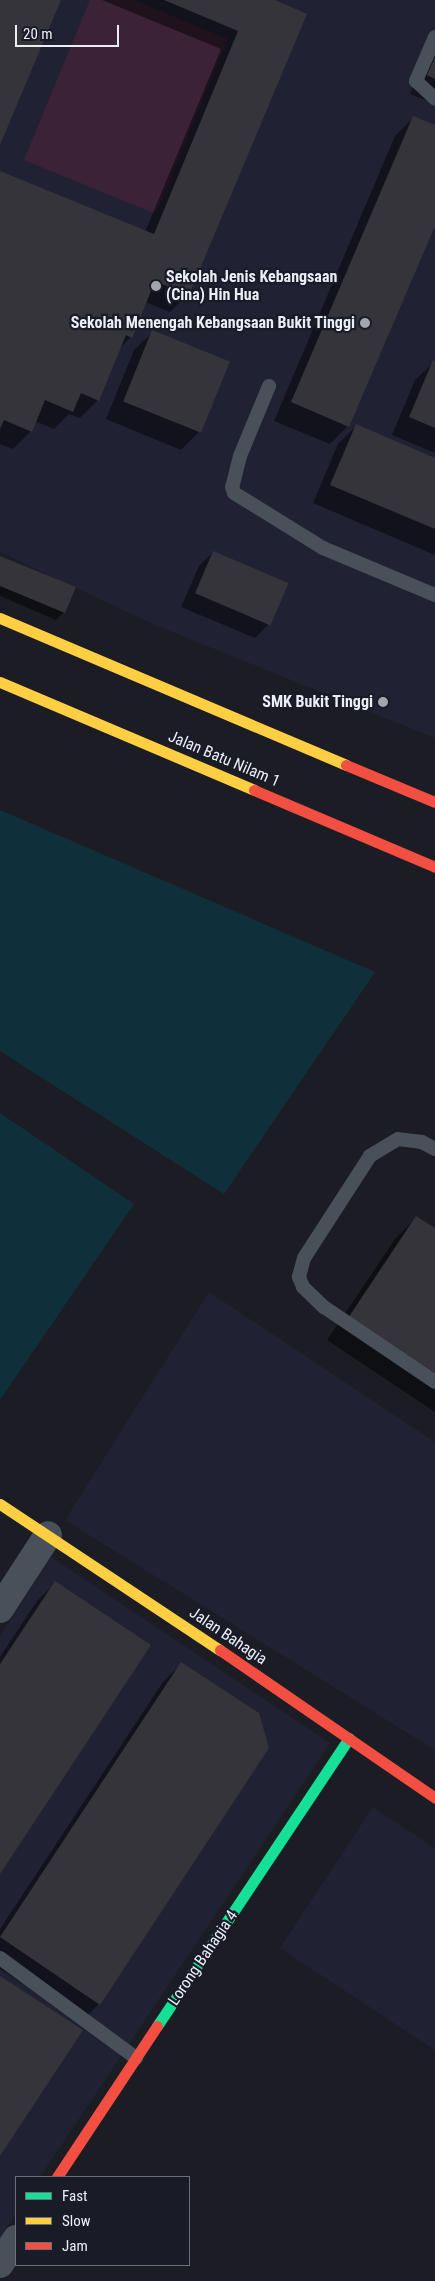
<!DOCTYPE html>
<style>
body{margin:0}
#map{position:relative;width:435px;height:2281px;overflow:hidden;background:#1c1d24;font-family:"Roboto Condensed",sans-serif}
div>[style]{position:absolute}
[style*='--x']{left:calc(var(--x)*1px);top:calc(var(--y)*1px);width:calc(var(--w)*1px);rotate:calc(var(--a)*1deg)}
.built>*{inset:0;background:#202233}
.green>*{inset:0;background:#3c2236}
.water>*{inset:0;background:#0f303a}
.shadow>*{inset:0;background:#0007}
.building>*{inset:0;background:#35343a;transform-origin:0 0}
.lane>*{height:14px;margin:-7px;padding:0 7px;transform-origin:7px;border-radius:7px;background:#48505a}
.street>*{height:28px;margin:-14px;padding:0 14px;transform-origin:14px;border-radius:14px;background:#48505a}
.fast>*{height:11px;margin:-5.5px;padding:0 5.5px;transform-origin:5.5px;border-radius:5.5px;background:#16e098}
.slow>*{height:11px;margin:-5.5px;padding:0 5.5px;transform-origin:5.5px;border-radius:5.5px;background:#ffcf43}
.jam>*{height:11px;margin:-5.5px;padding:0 5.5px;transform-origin:5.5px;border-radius:5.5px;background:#f24e42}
.dots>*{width:14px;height:14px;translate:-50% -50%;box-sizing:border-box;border:2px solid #191b27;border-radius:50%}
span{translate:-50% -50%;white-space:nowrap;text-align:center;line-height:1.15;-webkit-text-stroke:4.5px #191b27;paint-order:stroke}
.poi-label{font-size:16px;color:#eceef6;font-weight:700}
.left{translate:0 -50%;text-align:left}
.right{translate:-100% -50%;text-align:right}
.street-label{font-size:16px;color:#eceef6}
.legend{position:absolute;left:15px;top:2176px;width:175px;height:90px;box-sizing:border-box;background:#191b27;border:1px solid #6d6f7a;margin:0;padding:6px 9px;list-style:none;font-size:15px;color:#eceef6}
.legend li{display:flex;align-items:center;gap:10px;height:25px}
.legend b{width:25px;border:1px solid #6d6f7a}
.scale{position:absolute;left:15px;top:25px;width:104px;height:22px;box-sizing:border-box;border:2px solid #eceef6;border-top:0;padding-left:6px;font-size:15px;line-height:18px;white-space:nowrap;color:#eceef6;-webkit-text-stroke:4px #191b27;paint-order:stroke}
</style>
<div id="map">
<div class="built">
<div style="clip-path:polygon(0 0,435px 0,435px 738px,155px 625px,0 552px)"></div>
<div style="clip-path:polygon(209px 1292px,435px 1442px,435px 1750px,65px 1520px)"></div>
<div style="clip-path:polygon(51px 1557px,330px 1743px,40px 2177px,16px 2177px,16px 2213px,0 2238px,0 1636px)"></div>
<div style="clip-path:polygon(373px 1807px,435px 1848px,435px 2050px,280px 1948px)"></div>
</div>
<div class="green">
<div style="clip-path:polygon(90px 0,134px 0,228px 39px,156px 214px,24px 160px)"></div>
</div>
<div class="water">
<div style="clip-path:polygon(0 810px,375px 972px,224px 1194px,0 1051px)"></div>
<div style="clip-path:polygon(0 1113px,134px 1204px,0 1400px)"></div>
</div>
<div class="shadow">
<div style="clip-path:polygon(102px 0,272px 0,188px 294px,170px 312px,145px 302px,131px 337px,120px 348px,98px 400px,80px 418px,69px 414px,54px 429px,35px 421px,31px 431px,13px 449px,0 444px,0 172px,145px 232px,221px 49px)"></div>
<div style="clip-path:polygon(435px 35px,435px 104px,410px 94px)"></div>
<div style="clip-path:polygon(414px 117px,435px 127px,435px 223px,348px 426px,330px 444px,274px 421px,395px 136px)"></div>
<div style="clip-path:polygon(153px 332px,199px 432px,181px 450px,106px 419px,134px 350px)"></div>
<div style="clip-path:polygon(434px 362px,435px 362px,435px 453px,392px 435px,415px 380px)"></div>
<div style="clip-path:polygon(356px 426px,435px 459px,435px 555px,313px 503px,338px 444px)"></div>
<div style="clip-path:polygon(213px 552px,269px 624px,255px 638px,181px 607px,199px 566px)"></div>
<div style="clip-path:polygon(0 557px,64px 612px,56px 620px,0 596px)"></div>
<div style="clip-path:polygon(417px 1217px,435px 1230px,435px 1412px,327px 1340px,395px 1239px)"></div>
<div style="clip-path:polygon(55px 1583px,0 1872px,0 1657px,37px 1601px)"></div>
<div style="clip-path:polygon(181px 1664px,99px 2004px,81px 2022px,0 1969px,0 1929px,163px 1682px)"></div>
</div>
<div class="building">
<div style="clip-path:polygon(0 0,61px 0,0 145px)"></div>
<div style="clip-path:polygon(164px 0,275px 0,307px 14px,189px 295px,155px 281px,132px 338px,126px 335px,99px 401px,81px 393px,73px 412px,45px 400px,32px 432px,4px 420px,0 429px,0 171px,154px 234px,238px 31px)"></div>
<div style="clip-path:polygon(435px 57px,435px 79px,427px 75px)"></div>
<div style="clip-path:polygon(413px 116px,435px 125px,435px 226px,349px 427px,291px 402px)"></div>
<div style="left:152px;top:330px;width:84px;height:77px;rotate:22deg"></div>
<div style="clip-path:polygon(433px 360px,435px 361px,435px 428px,409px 417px)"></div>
<div style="clip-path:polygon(356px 424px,435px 458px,435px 529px,330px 485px)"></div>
<div style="left:213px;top:551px;width:82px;height:46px;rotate:23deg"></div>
<div style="clip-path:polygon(0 556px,76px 587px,65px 613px,0 586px)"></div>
<div style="clip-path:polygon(416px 1216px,435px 1228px,435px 1376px,348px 1318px)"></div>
<div style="clip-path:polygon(55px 1581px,151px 1645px,0 1874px,0 1664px)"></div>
<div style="clip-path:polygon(181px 1662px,259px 1713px,269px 1748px,100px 2005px,0 1937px)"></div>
<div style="clip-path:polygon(0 1976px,83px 2030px,0 2156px)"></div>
</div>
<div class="lane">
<div style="--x:435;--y:37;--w:48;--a:113.4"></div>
<div style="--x:416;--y:81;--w:26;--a:43"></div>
<div style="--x:269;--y:386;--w:76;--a:112.5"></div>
<div style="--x:240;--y:456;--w:32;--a:104"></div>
<div style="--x:232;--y:487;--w:6;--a:72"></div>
<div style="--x:234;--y:493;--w:105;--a:31.7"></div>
<div style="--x:323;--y:548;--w:121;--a:22.8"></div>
<div style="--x:435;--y:1149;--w:15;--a:-152"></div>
<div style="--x:422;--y:1142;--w:24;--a:-173"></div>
<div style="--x:398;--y:1139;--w:33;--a:149"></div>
<div style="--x:370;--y:1156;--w:121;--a:122.9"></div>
<div style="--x:304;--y:1258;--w:20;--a:105"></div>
<div style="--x:299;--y:1277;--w:11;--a:68"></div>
<div style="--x:303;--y:1287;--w:29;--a:44"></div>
<div style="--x:324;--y:1307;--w:134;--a:34"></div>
<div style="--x:0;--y:1958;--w:169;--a:36.3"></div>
</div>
<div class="street">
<div style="--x:0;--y:1609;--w:88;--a:-57"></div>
<div style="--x:0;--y:2264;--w:30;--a:-57"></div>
</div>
<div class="fast">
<div style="--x:157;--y:2026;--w:346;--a:-56.3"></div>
</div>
<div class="slow">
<div style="--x:0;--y:618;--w:376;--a:23"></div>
<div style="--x:0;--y:682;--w:276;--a:23"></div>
<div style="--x:0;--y:1504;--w:264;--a:33.6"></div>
</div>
<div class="jam">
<div style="--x:346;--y:765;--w:96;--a:22.6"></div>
<div style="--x:254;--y:790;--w:197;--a:23"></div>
<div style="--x:220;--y:1650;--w:261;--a:34.5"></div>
<div style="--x:57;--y:2177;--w:181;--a:-56.5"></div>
</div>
<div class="dots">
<div style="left:156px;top:286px;background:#a3a5ac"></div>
<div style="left:365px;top:323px;background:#a3a5ac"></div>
<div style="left:383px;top:702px;background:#a3a5ac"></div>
</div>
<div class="poi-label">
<span class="left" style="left:166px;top:286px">Sekolah Jenis Kebangsaan<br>(Cina) Hin Hua</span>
<span class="right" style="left:355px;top:323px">Sekolah Menengah Kebangsaan Bukit Tinggi</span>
<span class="right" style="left:373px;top:702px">SMK Bukit Tinggi</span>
</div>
<div class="street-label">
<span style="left:224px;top:759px;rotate:23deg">Jalan Batu Nilam 1</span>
<span style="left:228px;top:1636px;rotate:34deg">Jalan Bahagia</span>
<span style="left:203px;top:1958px;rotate:-56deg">Lorong Bahagia 4</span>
</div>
<ul class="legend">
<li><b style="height:6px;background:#16e098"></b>Fast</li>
<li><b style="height:6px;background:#ffcf43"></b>Slow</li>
<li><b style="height:6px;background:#f24e42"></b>Jam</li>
</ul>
<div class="scale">20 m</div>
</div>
